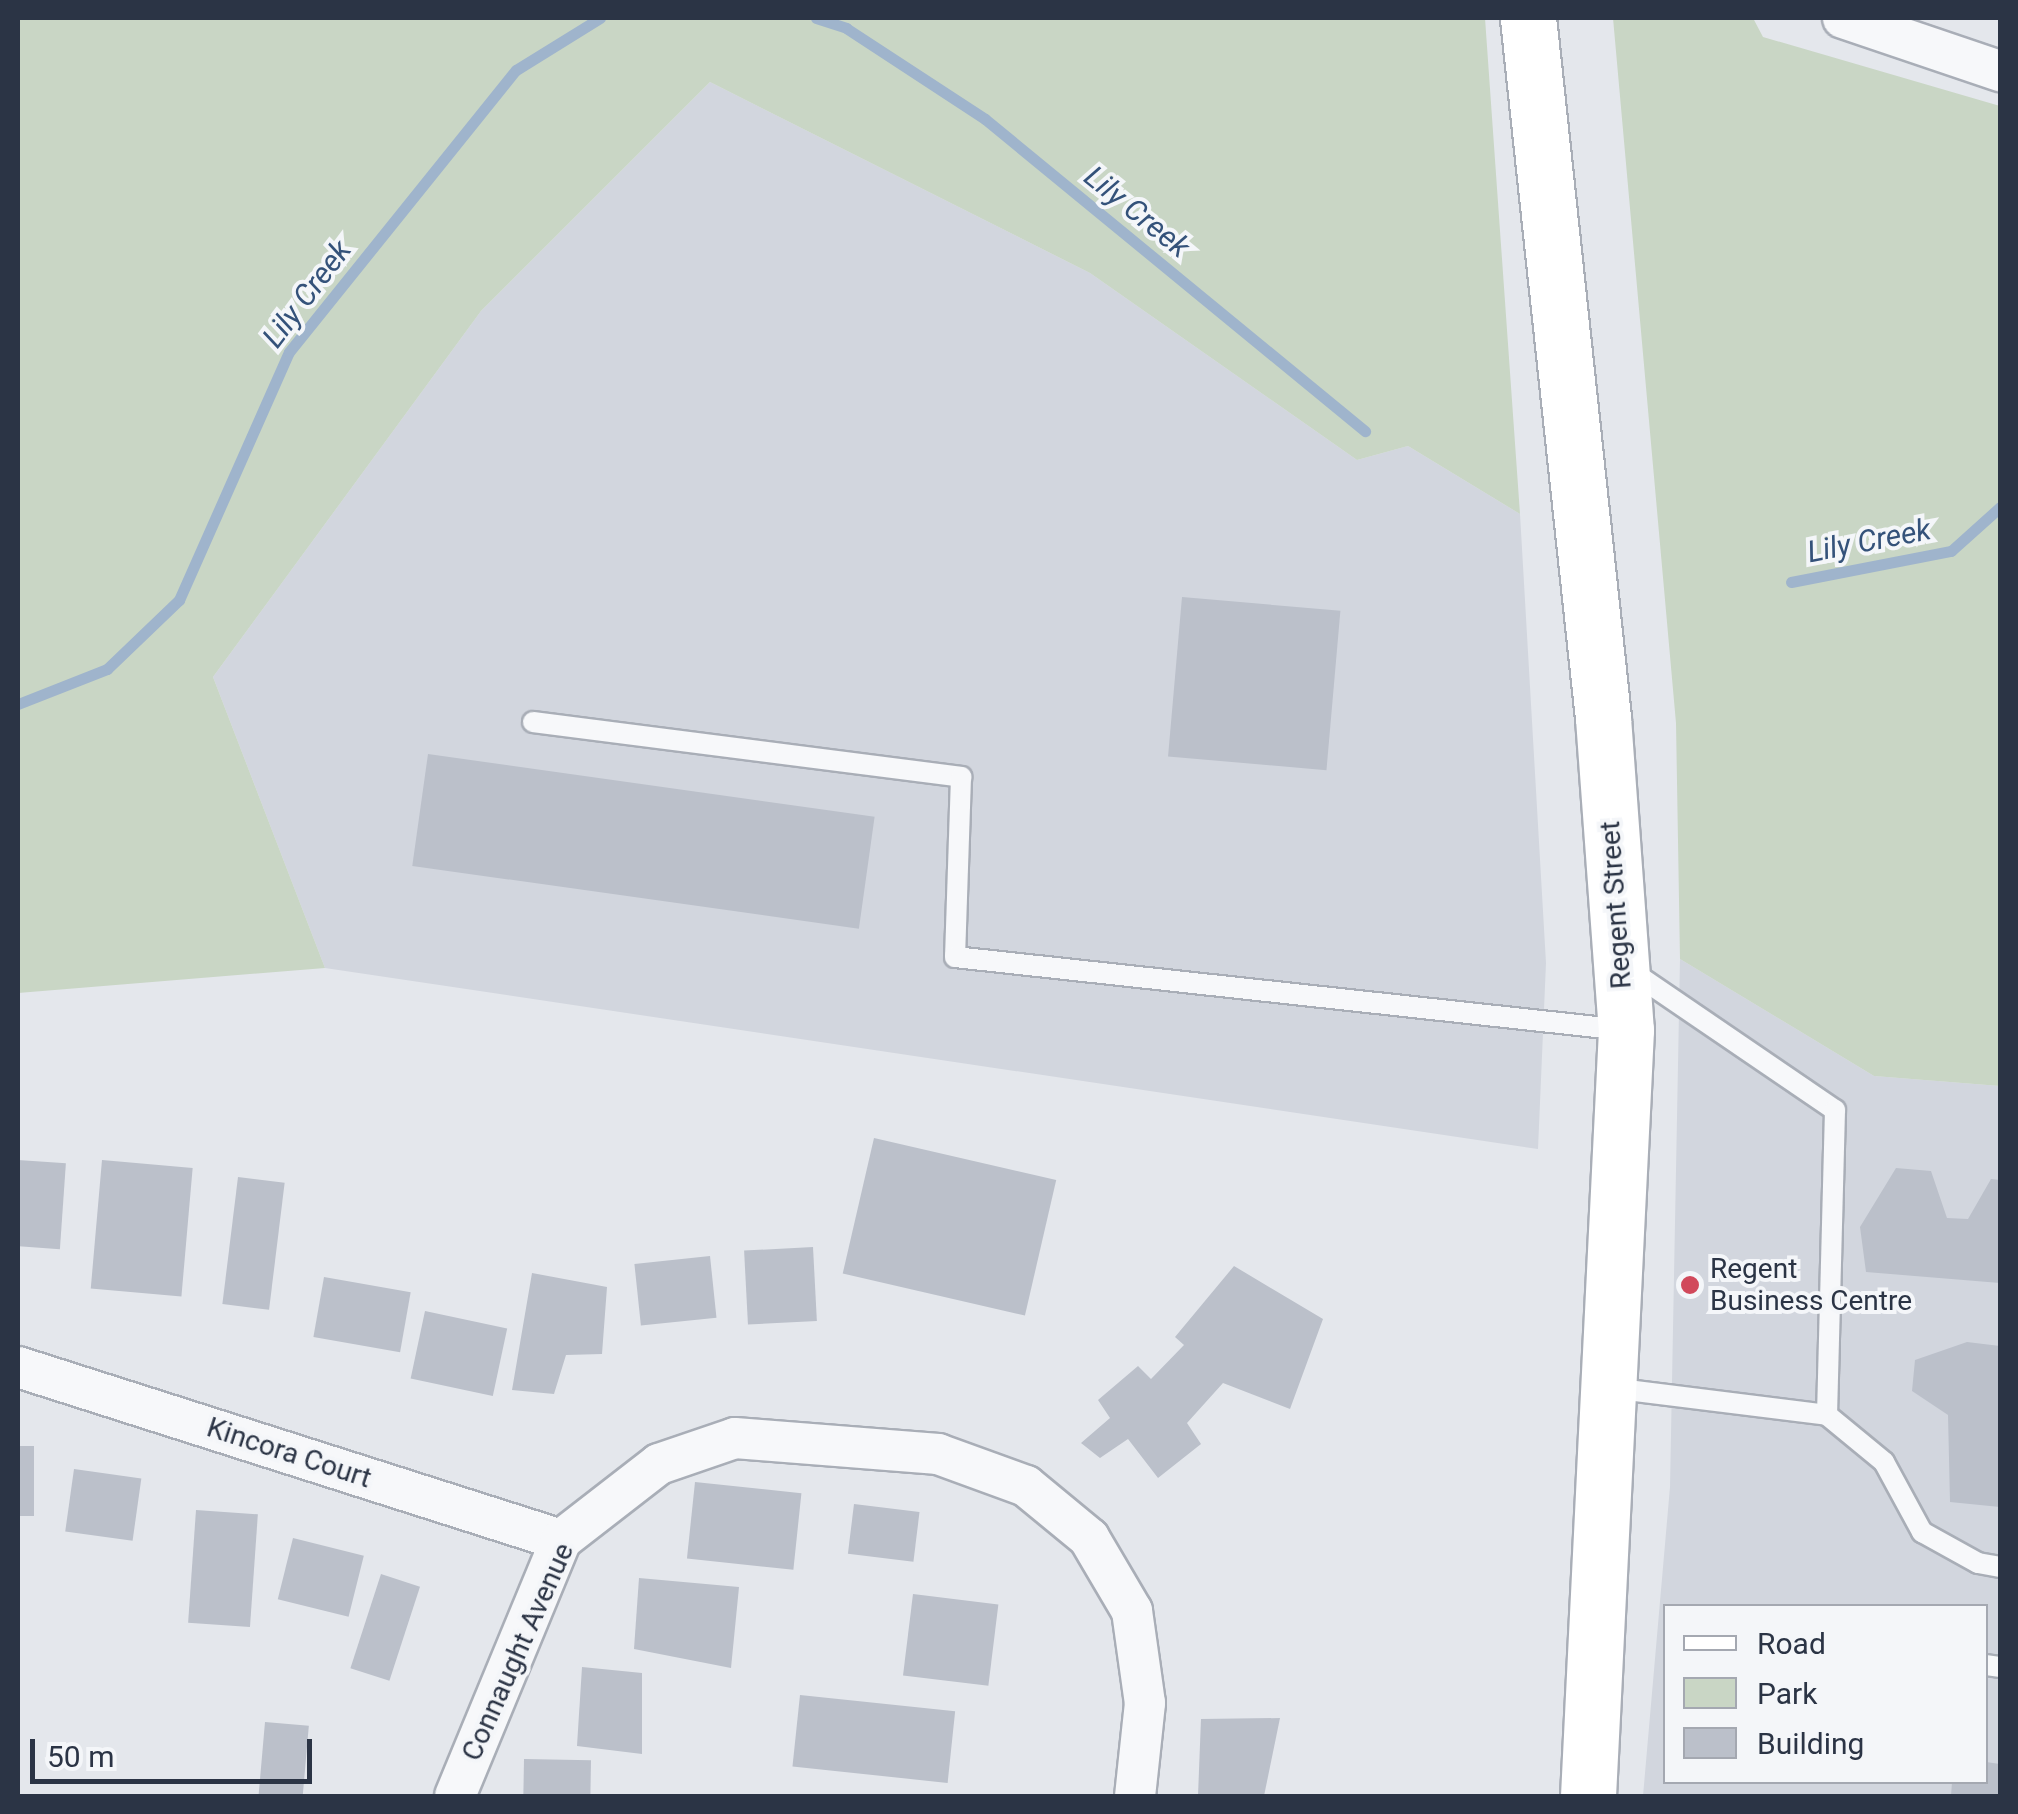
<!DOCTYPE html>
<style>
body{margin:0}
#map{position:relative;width:2018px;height:1814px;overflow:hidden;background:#e4e7ec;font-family:Roboto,sans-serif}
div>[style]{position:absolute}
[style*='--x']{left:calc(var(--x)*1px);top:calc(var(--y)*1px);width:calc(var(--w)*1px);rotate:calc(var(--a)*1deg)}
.built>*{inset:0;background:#d2d6de}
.green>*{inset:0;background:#c9d6c5}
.stream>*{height:11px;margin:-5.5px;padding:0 5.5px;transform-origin:5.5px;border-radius:5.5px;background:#9fb4cc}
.building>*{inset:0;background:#bbc0ca;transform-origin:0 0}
.roads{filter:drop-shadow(2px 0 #a9aeb7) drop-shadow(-2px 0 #a9aeb7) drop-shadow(0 2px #a9aeb7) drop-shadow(0 -2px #a9aeb7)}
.lane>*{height:20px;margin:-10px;padding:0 10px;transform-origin:10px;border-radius:10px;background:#f7f8fa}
.street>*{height:40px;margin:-20px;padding:0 20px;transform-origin:20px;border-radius:20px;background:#f7f8fa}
.primary>*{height:55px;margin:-27.5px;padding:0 27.5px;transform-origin:27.5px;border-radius:27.5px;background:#fff}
.dots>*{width:28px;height:28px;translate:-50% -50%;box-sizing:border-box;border:5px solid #f4f6f9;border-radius:50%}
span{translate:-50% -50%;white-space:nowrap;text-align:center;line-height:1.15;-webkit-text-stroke:8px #f4f6f9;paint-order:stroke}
.street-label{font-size:28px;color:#2b3445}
.poi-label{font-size:28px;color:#2b3445}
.left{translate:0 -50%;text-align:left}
.water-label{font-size:30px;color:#34527a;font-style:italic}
.frame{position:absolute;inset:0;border:20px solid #2b3445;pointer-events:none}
.legend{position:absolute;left:1663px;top:1604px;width:325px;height:180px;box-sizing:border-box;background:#f4f6f9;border:2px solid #a4a8b1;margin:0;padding:12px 18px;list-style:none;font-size:30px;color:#2b3445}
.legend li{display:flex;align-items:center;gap:20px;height:50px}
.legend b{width:50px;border:2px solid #a4a8b1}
.scale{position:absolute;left:30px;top:1739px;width:282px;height:45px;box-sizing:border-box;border:5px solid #2b3445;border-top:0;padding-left:12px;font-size:30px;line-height:35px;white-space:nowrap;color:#2b3445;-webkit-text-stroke:8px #f4f6f9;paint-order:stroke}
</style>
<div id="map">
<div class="built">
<div style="clip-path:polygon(710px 82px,1090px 273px,1357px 460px,1408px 446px,1520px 514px,1546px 963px,1538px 1149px,325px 968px,213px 677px,481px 311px)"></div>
<div style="clip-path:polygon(evenodd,1680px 959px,1874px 1076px,2000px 1086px,2000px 1796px,1643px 1796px,1670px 1487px,1680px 959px,1666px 1606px,1986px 1606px,1986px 1782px,1666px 1782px,1666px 1606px)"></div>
</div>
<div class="green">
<div style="clip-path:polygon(18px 18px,1485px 18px,1520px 514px,1408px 446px,1357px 460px,1090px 273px,710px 82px,481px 311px,213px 677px,325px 968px,18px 993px)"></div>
<div style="clip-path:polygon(1613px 18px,1753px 18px,1763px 37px,2000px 106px,2000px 1086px,1874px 1076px,1680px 959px,1676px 723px)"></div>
</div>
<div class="stream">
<div style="--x:816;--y:18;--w:32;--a:18"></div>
<div style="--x:846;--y:28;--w:166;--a:33.2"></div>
<div style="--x:985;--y:119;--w:492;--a:39.4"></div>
<div style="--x:1791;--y:582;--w:163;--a:-11"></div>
<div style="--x:1951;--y:551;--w:66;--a:-41.9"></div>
<div style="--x:18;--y:704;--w:96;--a:-21.5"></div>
<div style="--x:107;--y:669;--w:100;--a:-43.8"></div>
<div style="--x:179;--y:600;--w:271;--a:-66.1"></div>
<div style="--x:289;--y:352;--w:362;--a:-51.2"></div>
<div style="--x:516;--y:70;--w:99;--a:-31.8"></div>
</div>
<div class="building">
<div style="left:1182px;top:597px;width:159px;height:160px;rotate:5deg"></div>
<div style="left:428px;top:754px;width:451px;height:113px;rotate:8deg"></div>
<div style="left:874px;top:1138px;width:187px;height:139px;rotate:13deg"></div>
<div style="left:18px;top:1160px;width:48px;height:86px;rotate:4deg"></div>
<div style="left:102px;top:1160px;width:91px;height:129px;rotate:5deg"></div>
<div style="clip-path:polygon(1896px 1168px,1931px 1171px,1947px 1218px,1968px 1219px,1991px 1179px,2000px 1180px,2000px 1283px,1866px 1272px,1860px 1227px)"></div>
<div style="left:238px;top:1177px;width:47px;height:128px;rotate:7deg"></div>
<div style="left:813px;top:1247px;width:74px;height:69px;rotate:87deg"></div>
<div style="left:710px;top:1256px;width:62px;height:76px;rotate:84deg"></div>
<div style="clip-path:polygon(1234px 1266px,1323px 1319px,1290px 1409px,1223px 1383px,1187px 1423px,1201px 1444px,1158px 1478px,1128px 1439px,1100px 1458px,1081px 1443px,1110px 1418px,1098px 1400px,1138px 1366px,1151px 1379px,1184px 1345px,1175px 1337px)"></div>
<div style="clip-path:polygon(532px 1273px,607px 1287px,602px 1354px,566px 1355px,554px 1394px,512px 1390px)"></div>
<div style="left:324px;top:1277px;width:88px;height:61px;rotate:10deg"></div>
<div style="left:425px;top:1311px;width:84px;height:69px;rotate:12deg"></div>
<div style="clip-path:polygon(1967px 1342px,2000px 1346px,2000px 1507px,1950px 1502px,1948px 1415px,1912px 1391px,1915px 1360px)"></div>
<div style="left:18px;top:1446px;width:16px;height:70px"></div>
<div style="left:74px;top:1469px;width:68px;height:63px;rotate:8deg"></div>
<div style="left:695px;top:1482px;width:107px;height:77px;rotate:6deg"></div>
<div style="left:854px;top:1504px;width:66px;height:50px;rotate:7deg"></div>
<div style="left:196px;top:1510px;width:62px;height:113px;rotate:4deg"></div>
<div style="left:293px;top:1538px;width:73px;height:63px;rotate:14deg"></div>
<div style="left:381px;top:1574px;width:41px;height:99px;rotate:18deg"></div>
<div style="clip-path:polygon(639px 1578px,739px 1587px,731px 1668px,634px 1649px)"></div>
<div style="left:913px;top:1594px;width:86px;height:82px;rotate:7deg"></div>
<div style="clip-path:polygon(582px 1667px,642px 1673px,642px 1754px,577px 1746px)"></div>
<div style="left:800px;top:1695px;width:156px;height:72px;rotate:6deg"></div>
<div style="clip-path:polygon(1280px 1718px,1264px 1796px,1198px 1796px,1201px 1719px)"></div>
<div style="left:265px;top:1722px;width:44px;height:74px;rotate:5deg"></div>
<div style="left:524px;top:1759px;width:67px;height:37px;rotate:1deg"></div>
<div style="clip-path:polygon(1986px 1762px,2000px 1764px,2000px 1796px,1951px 1796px,1952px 1782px,1986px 1782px)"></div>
</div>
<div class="roads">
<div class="lane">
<div style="--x:533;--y:722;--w:432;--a:7.3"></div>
<div style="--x:961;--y:777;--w:180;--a:91.9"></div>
<div style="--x:955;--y:957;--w:673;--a:6.23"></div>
<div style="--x:1631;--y:971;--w:247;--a:34.3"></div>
<div style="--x:1835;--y:1110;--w:305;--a:91.5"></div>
<div style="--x:1611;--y:1388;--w:218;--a:7.1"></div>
<div style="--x:1827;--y:1415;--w:74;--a:39.5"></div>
<div style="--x:1884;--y:1462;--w:80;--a:61.5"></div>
<div style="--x:1922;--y:1532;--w:64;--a:29"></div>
<div style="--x:1978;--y:1563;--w:22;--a:10"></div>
<div style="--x:1986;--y:1665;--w:14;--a:8"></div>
</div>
<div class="street">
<div style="--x:1843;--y:18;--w:166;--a:18.7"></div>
<div style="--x:18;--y:1367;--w:570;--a:17.67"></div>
<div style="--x:455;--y:1796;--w:277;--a:-67.5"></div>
<div style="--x:561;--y:1540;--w:124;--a:-37.8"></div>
<div style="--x:659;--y:1464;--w:80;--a:-18.9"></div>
<div style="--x:735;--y:1438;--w:204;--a:4.5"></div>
<div style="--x:938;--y:1454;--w:94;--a:20"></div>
<div style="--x:1026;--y:1486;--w:82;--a:39.5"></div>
<div style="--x:1089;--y:1538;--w:85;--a:59.5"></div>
<div style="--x:1132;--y:1611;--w:93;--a:82"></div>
<div style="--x:1145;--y:1703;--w:94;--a:96.1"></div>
</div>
<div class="primary">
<div style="--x:1528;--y:18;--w:704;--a:83.88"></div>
<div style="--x:1603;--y:718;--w:313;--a:85.8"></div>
<div style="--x:1626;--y:1030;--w:767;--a:92.84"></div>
</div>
</div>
<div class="dots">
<div style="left:1690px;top:1285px;background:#d1495b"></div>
</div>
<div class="street-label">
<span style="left:1616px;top:905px;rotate:-94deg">Regent Street</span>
<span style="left:289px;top:1453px;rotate:18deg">Kincora Court</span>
<span style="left:518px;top:1652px;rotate:-66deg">Connaught Avenue</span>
</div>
<div class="poi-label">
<span class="left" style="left:1710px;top:1285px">Regent<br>Business Centre</span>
</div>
<div class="water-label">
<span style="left:1137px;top:212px;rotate:39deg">Lily Creek</span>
<span style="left:307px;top:294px;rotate:-53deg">Lily Creek</span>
<span style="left:1869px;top:541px;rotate:-11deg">Lily Creek</span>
</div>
<div class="frame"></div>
<ul class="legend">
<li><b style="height:12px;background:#fff"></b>Road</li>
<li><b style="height:28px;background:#c9d6c5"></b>Park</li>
<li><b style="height:28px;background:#bbc0ca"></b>Building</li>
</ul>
<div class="scale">50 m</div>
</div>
